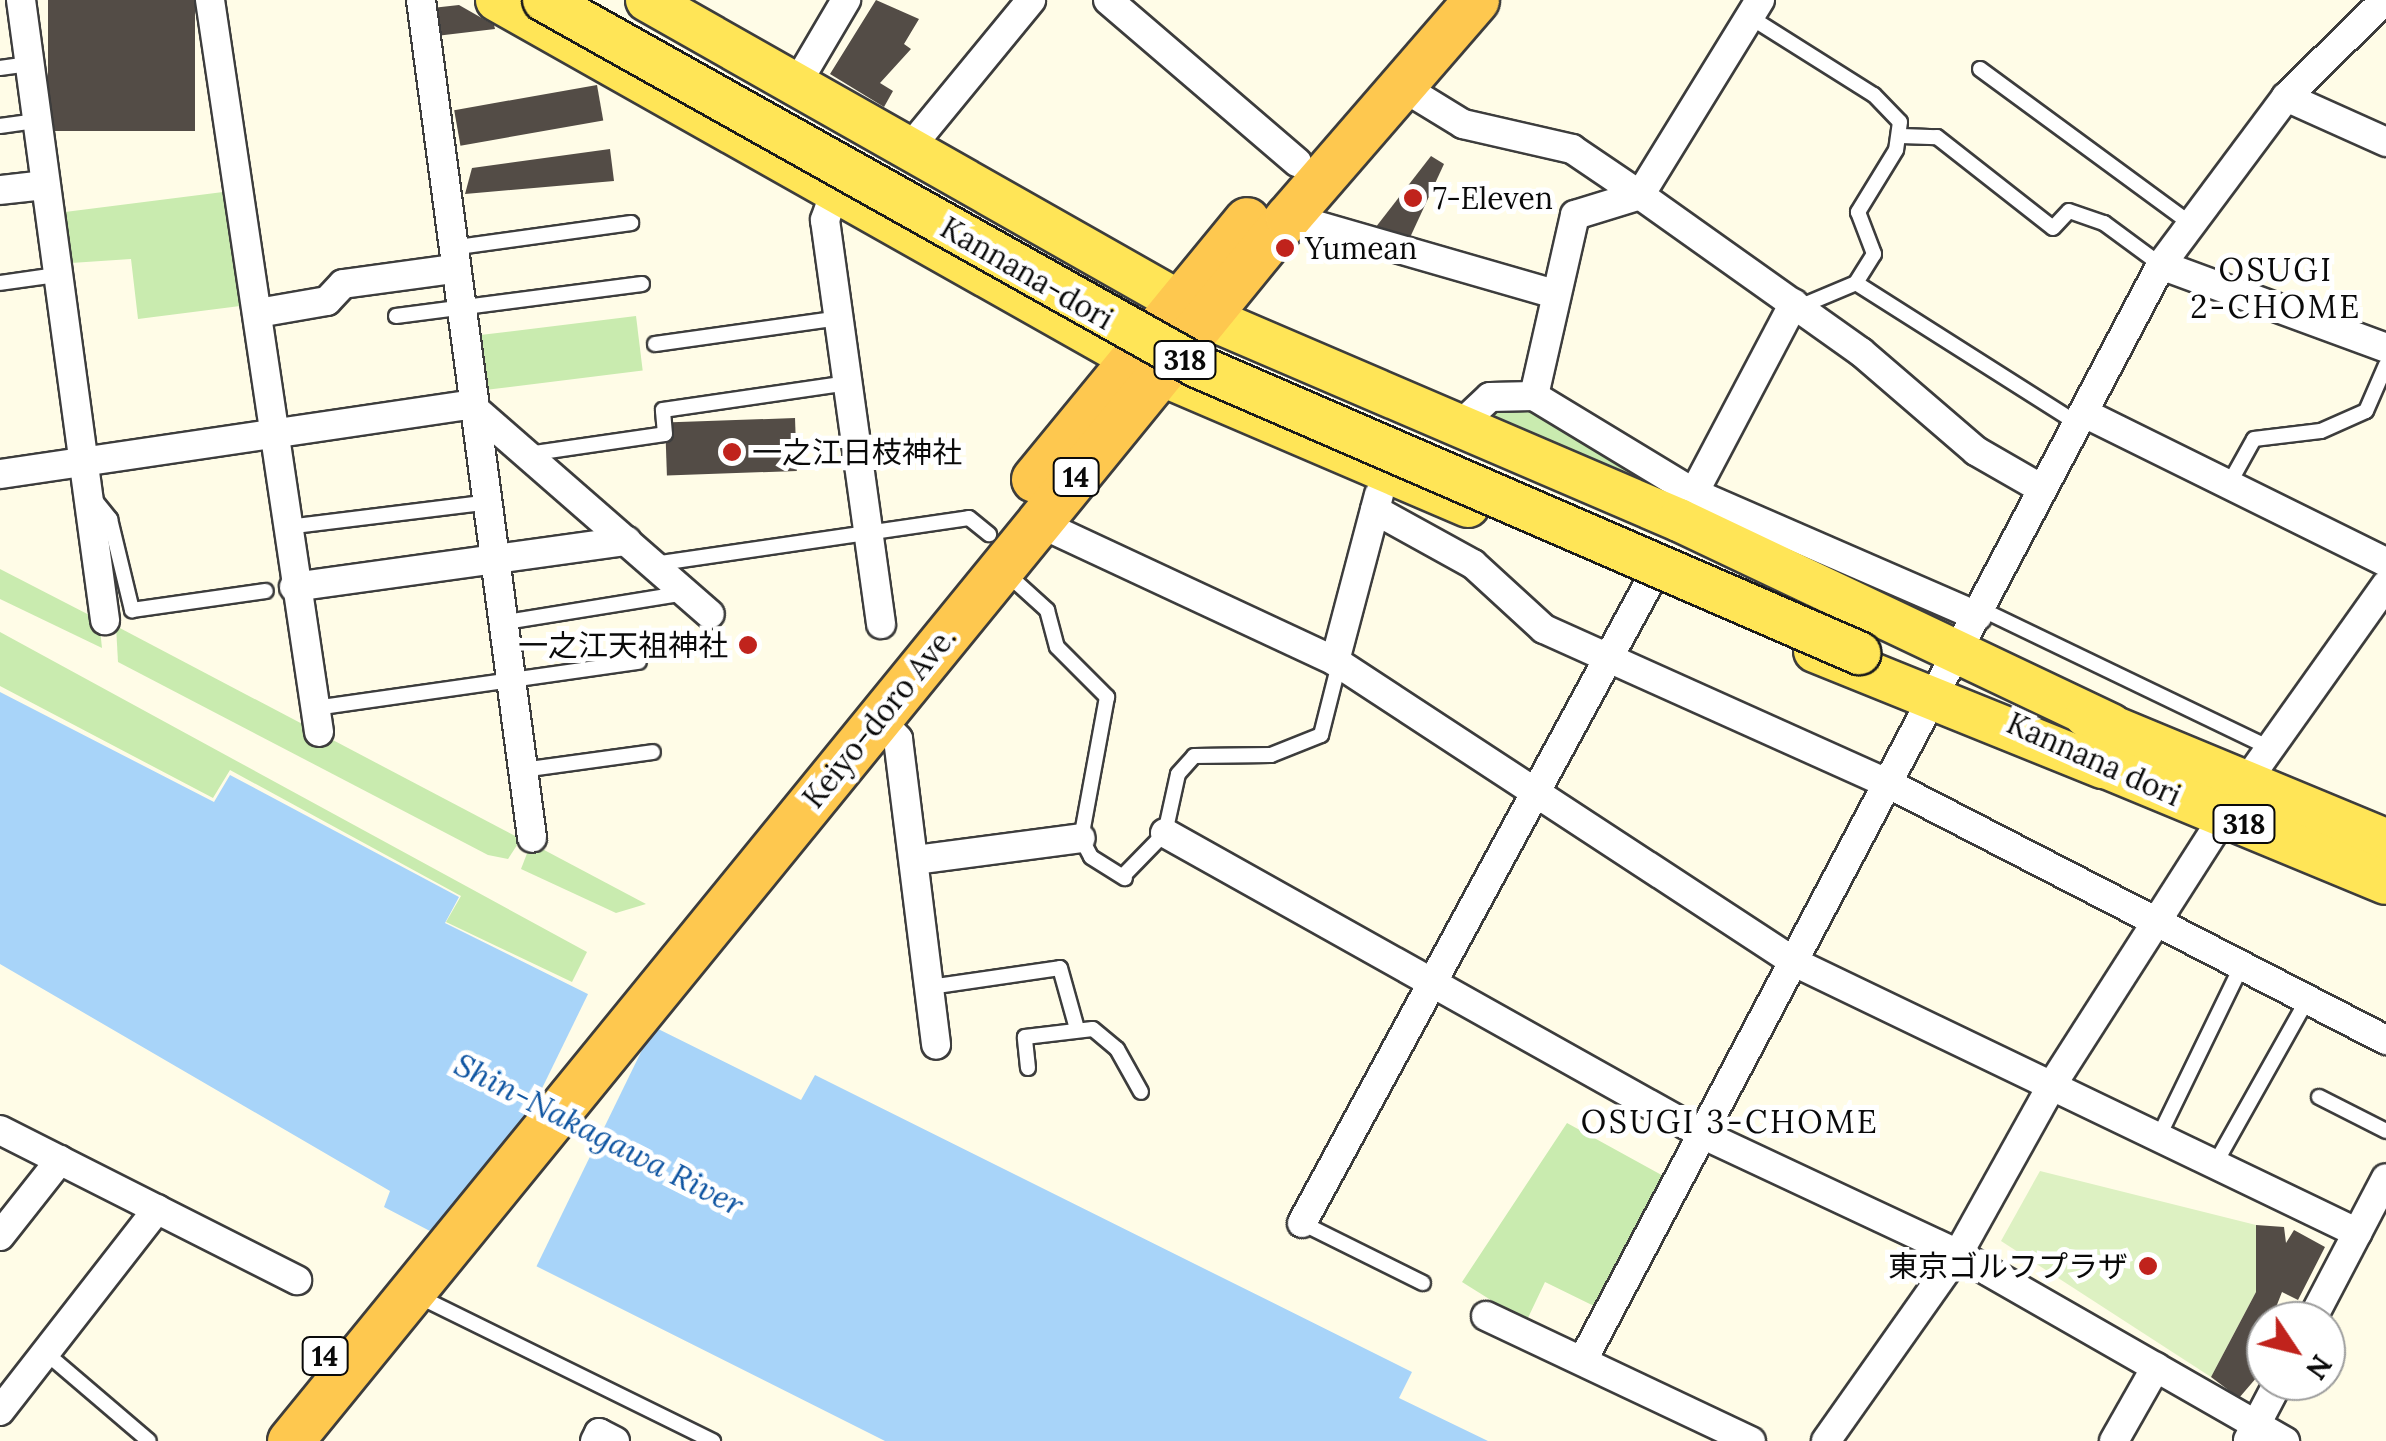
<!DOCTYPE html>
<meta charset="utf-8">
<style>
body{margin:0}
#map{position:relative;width:2386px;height:1441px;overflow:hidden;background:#fffce7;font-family:Lora,"Noto Sans JP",serif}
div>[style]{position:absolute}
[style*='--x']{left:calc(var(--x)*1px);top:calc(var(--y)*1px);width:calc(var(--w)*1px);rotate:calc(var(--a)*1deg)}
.green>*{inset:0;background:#c9ebaf;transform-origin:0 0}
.pitch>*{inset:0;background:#ddf1c2}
.water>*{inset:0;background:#a8d4f9}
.pier>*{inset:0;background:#fffce7;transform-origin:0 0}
.building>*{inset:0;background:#534c46;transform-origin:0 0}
.roads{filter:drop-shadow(2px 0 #3d3d3d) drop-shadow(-2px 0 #3d3d3d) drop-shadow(0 2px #3d3d3d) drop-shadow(0 -2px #3d3d3d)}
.service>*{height:14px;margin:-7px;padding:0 7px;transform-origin:7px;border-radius:7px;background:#fff}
.minor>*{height:28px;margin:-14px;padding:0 14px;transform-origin:14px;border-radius:14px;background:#fff}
.primary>*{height:42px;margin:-21px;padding:0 21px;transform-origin:21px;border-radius:21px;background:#ffe557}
.trunk>*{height:45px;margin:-22.5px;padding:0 22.5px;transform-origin:22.5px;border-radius:22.5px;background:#fec84f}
.bridges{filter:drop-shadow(2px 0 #1b1b1b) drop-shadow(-2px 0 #1b1b1b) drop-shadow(0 2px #1b1b1b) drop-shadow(0 -2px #1b1b1b)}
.primary-bridge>*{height:42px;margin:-21px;padding:0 21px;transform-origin:21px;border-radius:21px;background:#ffe557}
.dots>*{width:28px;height:28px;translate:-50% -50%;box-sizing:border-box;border:5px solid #fff;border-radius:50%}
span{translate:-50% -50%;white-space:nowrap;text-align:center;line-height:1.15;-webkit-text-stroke:10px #fff;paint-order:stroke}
.shield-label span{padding:2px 8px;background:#fff;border:2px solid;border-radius:8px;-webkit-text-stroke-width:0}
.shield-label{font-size:28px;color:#0a0a0a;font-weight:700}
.poi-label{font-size:30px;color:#0a0a0a}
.left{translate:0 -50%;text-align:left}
.right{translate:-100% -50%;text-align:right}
.street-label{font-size:30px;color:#0a0a0a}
.neighbourhood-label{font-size:32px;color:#0a0a0a;letter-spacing:2.5px}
.water-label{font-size:32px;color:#0e54a1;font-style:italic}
.north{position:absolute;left:2246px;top:1301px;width:100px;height:100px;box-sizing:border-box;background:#fff;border:2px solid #9d9d9d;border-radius:50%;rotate:125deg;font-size:28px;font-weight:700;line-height:40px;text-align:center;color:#0a0a0a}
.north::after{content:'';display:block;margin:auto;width:35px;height:45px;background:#c0231c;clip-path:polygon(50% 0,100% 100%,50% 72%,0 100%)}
</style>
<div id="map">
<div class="green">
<div style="clip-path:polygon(231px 191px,248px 305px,138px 319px,131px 259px,71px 263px,65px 212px)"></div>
<div style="left:636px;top:316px;width:55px;height:161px;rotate:83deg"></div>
<div style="clip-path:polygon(1533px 402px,1688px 494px,1678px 511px,1471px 421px,1490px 405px)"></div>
<div style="clip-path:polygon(0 569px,99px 620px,102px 648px,0 599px)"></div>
<div style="clip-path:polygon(116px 626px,521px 839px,508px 859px,488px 855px,118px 662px)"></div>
<div style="clip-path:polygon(0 632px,587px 952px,572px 982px,446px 922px,461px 896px,230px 770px,213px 798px,0 686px)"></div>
<div style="clip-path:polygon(531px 843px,646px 904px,616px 913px,521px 869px)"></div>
<div style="clip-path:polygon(1567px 1123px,1667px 1178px,1596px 1307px,1545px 1282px,1526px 1322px,1462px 1282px)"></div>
</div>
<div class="pitch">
<div style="clip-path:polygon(2040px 1171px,2256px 1225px,2256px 1292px,2211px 1377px,2001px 1241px)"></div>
</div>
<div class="water">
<div style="clip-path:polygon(0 692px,214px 802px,230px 775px,459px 897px,445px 923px,801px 1100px,815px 1075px,1412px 1372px,1399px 1398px,1488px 1441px,885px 1441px,502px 1249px,493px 1264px,384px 1207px,390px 1191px,0 964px)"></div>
</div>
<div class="pier">
<div style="left:590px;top:990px;width:73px;height:298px;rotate:26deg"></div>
</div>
<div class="building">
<div style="left:48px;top:0;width:147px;height:131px"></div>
<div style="clip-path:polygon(876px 0,919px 19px,904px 44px,911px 49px,880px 83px,893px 91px,884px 107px,830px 74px)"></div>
<div style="clip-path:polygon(459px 5px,494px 25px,495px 29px,436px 36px,432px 8px)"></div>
<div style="left:597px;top:85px;width:36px;height:145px;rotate:80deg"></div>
<div style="clip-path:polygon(610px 149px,614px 181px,465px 194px,472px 168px)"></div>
<div style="clip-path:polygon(1431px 156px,1444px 164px,1407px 244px,1372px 232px)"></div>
<div style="left:795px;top:418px;width:53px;height:130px;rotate:88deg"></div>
<div style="clip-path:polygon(2256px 1225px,2284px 1227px,2286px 1243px,2294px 1230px,2325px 1247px,2298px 1300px,2282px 1292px,2251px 1371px,2257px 1377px,2239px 1398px,2211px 1377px,2256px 1292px)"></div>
</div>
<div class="roads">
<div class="service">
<div style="--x:1750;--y:17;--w:146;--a:32.2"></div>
<div style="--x:1874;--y:95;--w:37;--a:46"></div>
<div style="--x:1900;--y:122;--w:28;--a:98"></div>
<div style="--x:1896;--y:150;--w:73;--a:121.5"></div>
<div style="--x:1858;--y:212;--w:45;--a:69.1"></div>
<div style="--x:1874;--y:254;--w:34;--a:122"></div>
<div style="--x:1856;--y:283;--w:263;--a:32.4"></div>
<div style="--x:0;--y:68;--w:29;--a:-8"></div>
<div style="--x:1980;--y:69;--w:260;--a:36.3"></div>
<div style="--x:0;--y:126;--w:37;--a:-8"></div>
<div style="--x:1901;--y:136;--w:36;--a:2"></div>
<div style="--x:1937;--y:137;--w:147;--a:38.1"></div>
<div style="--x:2053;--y:228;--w:23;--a:-47"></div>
<div style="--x:2069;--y:211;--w:37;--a:19"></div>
<div style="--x:2104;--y:223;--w:71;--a:36.4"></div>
<div style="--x:451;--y:248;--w:182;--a:-7.9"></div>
<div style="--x:0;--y:283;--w:57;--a:-8.1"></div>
<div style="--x:1799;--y:307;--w:62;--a:-22.8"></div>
<div style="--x:396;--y:316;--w:248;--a:-7.4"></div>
<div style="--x:655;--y:344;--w:186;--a:-8"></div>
<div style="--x:528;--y:454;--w:138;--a:-8.3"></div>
<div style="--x:665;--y:434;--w:24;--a:-95"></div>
<div style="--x:663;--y:410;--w:187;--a:-8.3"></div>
<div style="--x:2229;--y:484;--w:51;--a:-60.9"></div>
<div style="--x:2254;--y:439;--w:67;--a:-6.8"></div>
<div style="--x:2321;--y:431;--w:49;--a:-24"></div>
<div style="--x:2366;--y:411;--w:50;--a:-66.5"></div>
<div style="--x:94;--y:499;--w:26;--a:51"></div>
<div style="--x:110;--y:519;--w:94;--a:76.4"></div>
<div style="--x:132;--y:610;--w:135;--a:-8.1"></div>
<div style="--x:287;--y:527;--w:196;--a:-7"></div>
<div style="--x:654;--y:564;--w:318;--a:-8.3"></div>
<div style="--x:969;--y:518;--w:26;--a:39"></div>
<div style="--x:1005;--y:572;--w:57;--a:42.1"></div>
<div style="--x:1047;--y:610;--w:38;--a:75"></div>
<div style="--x:1057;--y:647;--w:71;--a:45"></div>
<div style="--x:1107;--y:697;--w:143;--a:100.4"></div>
<div style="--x:1081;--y:838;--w:21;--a:62"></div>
<div style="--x:1091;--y:857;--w:40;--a:32"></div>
<div style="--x:1981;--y:609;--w:321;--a:25.7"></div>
<div style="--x:500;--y:623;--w:187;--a:-9.2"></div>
<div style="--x:315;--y:708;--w:327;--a:-8.1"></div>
<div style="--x:522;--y:770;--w:132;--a:-7.8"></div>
<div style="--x:1125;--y:874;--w:57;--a:-45.7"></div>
<div style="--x:1165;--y:833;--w:60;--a:-77.6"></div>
<div style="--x:1178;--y:774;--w:24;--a:-48"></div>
<div style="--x:1194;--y:756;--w:77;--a:-0.7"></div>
<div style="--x:1271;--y:755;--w:54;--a:-21.8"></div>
<div style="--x:1321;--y:735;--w:73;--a:-75.8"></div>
<div style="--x:930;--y:987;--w:131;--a:-8.3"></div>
<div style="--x:1060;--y:968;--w:63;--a:74.4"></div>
<div style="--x:1028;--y:1068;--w:31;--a:-96"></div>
<div style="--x:1025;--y:1037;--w:68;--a:-6.7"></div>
<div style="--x:1093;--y:1029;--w:31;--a:40"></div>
<div style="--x:1117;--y:1049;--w:49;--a:60.8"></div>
<div style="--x:2319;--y:1097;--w:75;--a:26.9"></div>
<div style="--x:2159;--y:1136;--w:188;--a:-64.1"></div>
<div style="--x:2215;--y:1164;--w:188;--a:-60.7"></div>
<div style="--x:1302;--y:1223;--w:135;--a:26.4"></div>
<div style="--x:418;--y:1296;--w:329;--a:26.2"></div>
<div style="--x:46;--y:1353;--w:135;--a:40.5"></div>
</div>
<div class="minor">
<div style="--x:21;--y:0;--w:626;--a:82.28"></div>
<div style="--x:210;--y:0;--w:740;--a:81.53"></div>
<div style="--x:421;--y:0;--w:845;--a:82.45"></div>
<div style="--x:1108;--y:0;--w:249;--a:40.6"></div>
<div style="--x:1760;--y:0;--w:229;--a:121.6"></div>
<div style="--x:1640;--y:195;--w:271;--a:35.4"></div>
<div style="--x:1861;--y:352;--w:152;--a:40.7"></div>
<div style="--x:1976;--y:451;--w:76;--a:29.9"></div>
<div style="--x:796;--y:85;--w:99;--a:-59.5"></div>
<div style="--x:1401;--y:86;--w:73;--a:31.5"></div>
<div style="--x:1463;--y:124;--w:112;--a:12.9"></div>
<div style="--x:1572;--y:149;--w:82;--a:34.1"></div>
<div style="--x:1640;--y:195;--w:68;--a:162.9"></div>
<div style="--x:1575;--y:215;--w:186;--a:102.8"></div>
<div style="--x:2286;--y:97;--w:110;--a:24.2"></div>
<div style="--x:908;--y:150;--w:194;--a:-50.6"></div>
<div style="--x:0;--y:190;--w:45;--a:-6.3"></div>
<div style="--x:835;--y:191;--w:31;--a:109"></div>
<div style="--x:825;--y:220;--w:408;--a:82.1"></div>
<div style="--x:1288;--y:217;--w:275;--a:16.1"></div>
<div style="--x:2161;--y:265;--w:240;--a:20.2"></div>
<div style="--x:258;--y:313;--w:70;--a:-9.9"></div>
<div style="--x:327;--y:301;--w:23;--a:-47"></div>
<div style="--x:343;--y:284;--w:112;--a:-7.7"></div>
<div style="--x:470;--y:405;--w:318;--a:41.1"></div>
<div style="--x:2084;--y:413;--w:337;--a:26.3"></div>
<div style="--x:1459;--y:426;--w:42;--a:-43.1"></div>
<div style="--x:1490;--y:397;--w:44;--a:-1.3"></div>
<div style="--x:1534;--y:396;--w:187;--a:31.2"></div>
<div style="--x:1694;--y:493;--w:309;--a:23.5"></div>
<div style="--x:0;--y:474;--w:475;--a:-8.4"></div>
<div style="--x:1687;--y:506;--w:229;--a:-62.2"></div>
<div style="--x:1375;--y:510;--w:112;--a:28.9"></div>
<div style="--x:1473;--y:564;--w:96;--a:42.5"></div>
<div style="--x:1544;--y:629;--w:380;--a:24.2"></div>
<div style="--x:1891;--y:785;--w:557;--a:27.26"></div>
<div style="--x:1039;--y:523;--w:327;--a:25"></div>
<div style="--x:1335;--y:661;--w:551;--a:33.23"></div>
<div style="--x:1796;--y:963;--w:623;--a:25.66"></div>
<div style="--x:294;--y:587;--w:336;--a:-7.9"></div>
<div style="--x:1335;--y:661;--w:172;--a:-75.2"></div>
<div style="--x:878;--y:718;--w:29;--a:46"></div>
<div style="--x:898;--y:739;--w:308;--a:82.9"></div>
<div style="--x:2246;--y:782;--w:242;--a:-54.6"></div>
<div style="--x:1165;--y:833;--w:618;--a:29.26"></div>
<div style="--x:1704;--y:1135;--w:280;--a:25.1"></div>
<div style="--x:1958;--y:1254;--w:377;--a:29.8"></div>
<div style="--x:915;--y:860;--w:167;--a:-7.5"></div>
<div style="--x:0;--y:1130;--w:333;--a:26.8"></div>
<div style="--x:1302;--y:1223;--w:728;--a:-61.53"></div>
<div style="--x:0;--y:1236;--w:97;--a:-51.7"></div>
<div style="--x:1486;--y:1316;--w:293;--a:25.3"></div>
<div style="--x:2311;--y:1321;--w:161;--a:-62.3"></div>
<div style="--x:1584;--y:1358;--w:1236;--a:-62.17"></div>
<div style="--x:2161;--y:265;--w:209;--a:-53.3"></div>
<div style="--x:2286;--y:97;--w:139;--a:-44.4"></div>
<div style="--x:0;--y:1411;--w:256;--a:-52.1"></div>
<div style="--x:2248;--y:1440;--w:67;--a:-62.3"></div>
<div style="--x:595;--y:1441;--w:9;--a:-63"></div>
<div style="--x:599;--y:1433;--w:18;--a:27"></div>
<div style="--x:1826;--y:1441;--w:229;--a:-54.8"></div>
<div style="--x:1958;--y:1254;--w:193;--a:-60.9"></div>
<div style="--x:2052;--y:1085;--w:319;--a:-57.4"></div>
<div style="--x:2114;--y:1441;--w:85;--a:-60.4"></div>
</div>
<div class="primary">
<div style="--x:497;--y:0;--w:761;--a:29.43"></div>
<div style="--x:1160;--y:374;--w:335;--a:23.2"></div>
<div style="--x:647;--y:0;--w:643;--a:29.56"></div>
<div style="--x:1206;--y:317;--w:515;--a:23.23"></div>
<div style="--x:1679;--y:520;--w:478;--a:25.4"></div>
<div style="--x:1815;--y:651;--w:310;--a:22"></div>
<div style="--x:2086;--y:716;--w:325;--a:22.5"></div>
<div style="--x:2077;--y:755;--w:334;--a:22.5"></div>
</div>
<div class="trunk">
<div style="--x:1034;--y:479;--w:335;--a:-50.6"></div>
<div style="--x:290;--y:1441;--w:1579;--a:-50.81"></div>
<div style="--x:1288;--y:217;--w:287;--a:-49.1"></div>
</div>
</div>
<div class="bridges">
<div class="primary-bridge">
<div style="--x:544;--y:0;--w:749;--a:29.27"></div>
<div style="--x:1197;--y:366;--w:722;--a:23.44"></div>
</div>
</div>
<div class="dots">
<div style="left:1413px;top:198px;background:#c0231c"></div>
<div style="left:1285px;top:248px;background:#c0231c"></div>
<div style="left:732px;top:452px;background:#c0231c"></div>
<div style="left:748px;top:645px;background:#c0231c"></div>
<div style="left:2148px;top:1266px;background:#c0231c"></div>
</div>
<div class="shield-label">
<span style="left:1185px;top:360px">318</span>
<span style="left:1076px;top:477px">14</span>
<span style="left:2244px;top:824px">318</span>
<span style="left:325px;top:1356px">14</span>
</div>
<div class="poi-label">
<span class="left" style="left:1433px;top:198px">7-Eleven</span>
<span class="left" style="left:1305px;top:248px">Yumean</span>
<span class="left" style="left:752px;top:452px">一之江日枝神社</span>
<span class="right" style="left:728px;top:645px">一之江天祖神社</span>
<span class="right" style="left:2128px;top:1266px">東京ゴルフプラザ</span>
</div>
<div class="street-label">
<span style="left:1027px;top:273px;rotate:30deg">Kannana-dori</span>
<span style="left:879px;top:717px;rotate:-51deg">Keiyo-doro Ave.</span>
<span style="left:2094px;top:759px;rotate:24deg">Kannana dori</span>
</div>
<div class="neighbourhood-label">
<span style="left:2276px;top:289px">OSUGI<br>2-CHOME</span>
<span style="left:1730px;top:1122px">OSUGI 3-CHOME</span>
</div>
<div class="water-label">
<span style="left:599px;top:1135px;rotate:27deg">Shin-Nakagawa River</span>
</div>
<div class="north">N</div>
</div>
